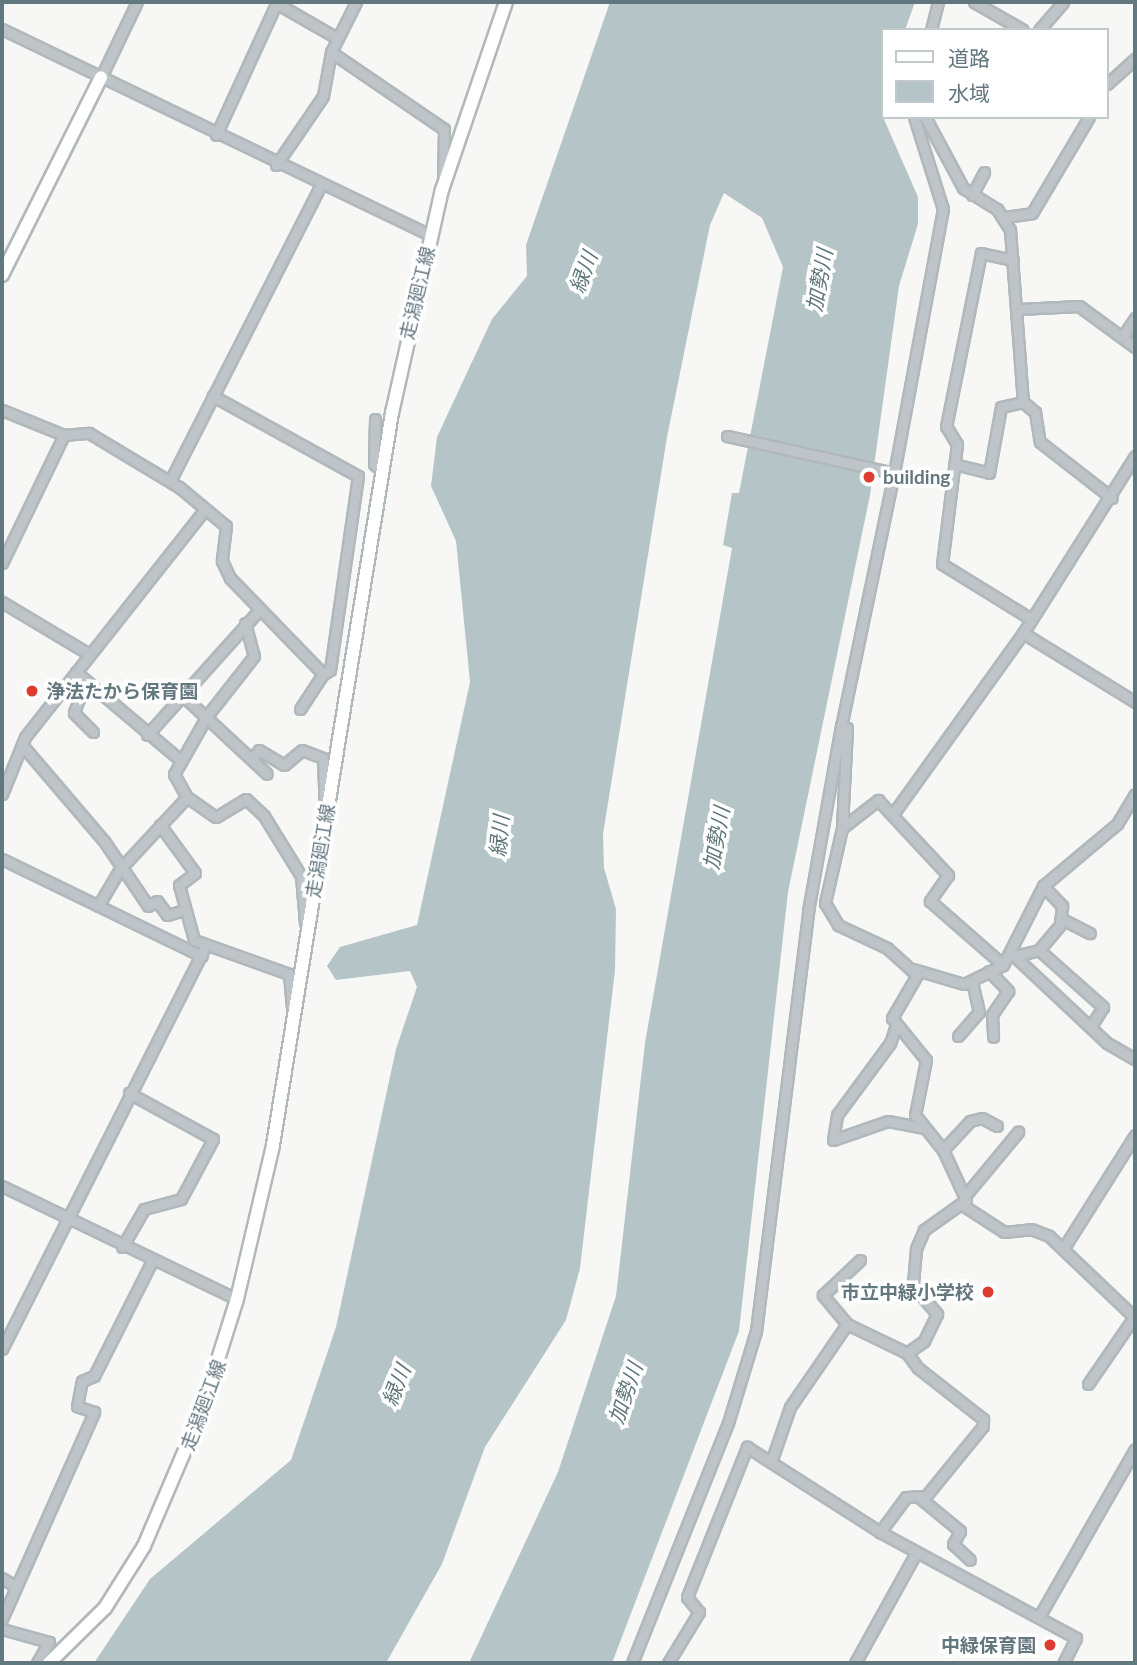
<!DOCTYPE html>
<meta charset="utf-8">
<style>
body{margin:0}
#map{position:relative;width:1137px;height:1665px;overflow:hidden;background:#f7f7f5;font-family:Lato,"Noto Sans JP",sans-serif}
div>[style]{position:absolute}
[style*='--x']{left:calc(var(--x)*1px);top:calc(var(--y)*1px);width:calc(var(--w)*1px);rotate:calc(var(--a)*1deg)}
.water>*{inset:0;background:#b5c4c6}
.roads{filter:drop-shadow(2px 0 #b1b8bb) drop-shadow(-2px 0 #b1b8bb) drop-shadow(0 2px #b1b8bb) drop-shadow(0 -2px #b1b8bb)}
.street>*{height:9px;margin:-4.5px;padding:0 4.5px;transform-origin:4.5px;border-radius:4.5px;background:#bec4c7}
.secondary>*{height:12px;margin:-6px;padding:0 6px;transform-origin:6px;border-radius:6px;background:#fff}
.dots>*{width:19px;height:19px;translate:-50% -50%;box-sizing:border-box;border:4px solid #fff;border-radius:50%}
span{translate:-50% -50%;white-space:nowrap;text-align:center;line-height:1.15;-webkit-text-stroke:7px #fff;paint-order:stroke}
.street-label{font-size:19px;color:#63777f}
.poi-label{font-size:19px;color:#63777f;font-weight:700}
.left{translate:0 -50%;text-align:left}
.right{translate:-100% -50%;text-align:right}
.water-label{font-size:21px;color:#5e7679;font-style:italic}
.frame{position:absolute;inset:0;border:4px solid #63777f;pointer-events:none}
.legend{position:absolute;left:881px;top:28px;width:228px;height:91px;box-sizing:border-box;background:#fff;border:2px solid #c1c9cc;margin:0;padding:9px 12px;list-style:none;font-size:21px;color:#63777f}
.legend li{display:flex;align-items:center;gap:14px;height:35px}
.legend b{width:35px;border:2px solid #c1c9cc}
</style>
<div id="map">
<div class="water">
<div style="clip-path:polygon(610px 2px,915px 2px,905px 30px,883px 30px,883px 117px,918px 197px,918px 224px,899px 286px,870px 495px,788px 892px,739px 1331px,612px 1663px,469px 1663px,558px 1472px,616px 1296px,645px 1043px,732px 548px,723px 545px,732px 493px,739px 493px,783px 267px,762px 218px,724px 193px,710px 225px,667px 437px,603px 834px,604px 868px,616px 909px,615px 970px,580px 1268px,566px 1320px,485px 1447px,442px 1564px,386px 1663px,94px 1663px,150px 1579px,291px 1460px,336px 1327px,396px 1049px,417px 987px,410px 971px,336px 980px,327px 966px,340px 947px,417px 925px,470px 682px,456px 541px,431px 486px,437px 437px,492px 319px,527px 276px,526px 245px)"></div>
</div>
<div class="roads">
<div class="street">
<div style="--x:974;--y:2;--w:56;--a:29.7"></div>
<div style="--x:276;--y:3;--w:70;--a:29.8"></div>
<div style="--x:2;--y:29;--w:475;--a:25.7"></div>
<div style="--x:931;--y:30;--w:29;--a:-76"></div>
<div style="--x:1039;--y:30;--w:37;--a:-49"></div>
<div style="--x:331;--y:52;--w:137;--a:34.3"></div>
<div style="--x:444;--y:129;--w:51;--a:91.1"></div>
<div style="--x:101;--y:77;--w:83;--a:-64.4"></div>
<div style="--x:1107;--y:84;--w:38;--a:-42"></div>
<div style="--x:925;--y:117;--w:81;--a:61.8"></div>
<div style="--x:963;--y:188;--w:40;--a:32"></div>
<div style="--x:997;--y:209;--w:25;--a:58"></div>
<div style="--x:1010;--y:230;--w:172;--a:85.7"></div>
<div style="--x:1023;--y:402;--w:16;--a:40"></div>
<div style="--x:1035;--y:412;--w:30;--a:81"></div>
<div style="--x:1040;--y:442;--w:91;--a:37.9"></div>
<div style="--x:216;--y:135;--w:146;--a:-65.4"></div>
<div style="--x:276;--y:165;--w:83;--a:-55.7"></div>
<div style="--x:323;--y:96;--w:45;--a:-79.7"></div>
<div style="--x:331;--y:52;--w:56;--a:-63.4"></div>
<div style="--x:972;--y:195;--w:26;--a:-62"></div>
<div style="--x:1005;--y:217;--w:27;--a:-8"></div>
<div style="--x:1032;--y:213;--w:112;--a:-59.3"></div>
<div style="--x:1013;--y:260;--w:33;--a:-168"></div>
<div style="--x:981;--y:253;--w:177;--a:101.4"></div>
<div style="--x:946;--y:426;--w:21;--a:59"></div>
<div style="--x:957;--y:444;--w:121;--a:97.1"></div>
<div style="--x:942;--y:564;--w:105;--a:31.7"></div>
<div style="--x:1019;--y:309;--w:60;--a:-2.9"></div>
<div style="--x:1079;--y:306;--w:69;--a:36.2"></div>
<div style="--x:1123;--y:336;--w:22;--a:-56"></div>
<div style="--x:2;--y:410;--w:67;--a:22"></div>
<div style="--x:64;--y:435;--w:25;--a:-5"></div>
<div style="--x:89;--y:433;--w:105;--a:31"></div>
<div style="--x:179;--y:487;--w:61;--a:39.7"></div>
<div style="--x:226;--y:526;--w:35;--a:97"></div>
<div style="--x:222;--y:561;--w:19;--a:65"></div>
<div style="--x:230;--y:578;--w:134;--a:45.9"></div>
<div style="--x:323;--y:674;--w:8;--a:-30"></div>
<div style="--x:330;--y:670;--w:196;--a:-81.8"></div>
<div style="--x:358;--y:476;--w:166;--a:-151.1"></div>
<div style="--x:375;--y:419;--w:45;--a:91.3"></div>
<div style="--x:374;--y:464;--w:9;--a:41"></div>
<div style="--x:727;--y:436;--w:171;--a:12.5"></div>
<div style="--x:894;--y:473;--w:258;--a:101.8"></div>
<div style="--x:841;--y:726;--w:6;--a:18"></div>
<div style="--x:847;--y:728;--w:100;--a:92.9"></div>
<div style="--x:842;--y:828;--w:77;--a:102.8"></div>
<div style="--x:825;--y:903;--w:26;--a:59"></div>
<div style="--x:838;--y:925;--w:54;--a:25.1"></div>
<div style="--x:887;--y:948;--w:40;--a:42"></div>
<div style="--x:917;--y:975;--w:50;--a:120.2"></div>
<div style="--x:892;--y:1018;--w:54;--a:51"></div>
<div style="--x:926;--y:1060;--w:56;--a:101.3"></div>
<div style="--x:915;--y:1115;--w:45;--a:51.3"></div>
<div style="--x:943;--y:1150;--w:55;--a:65.3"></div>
<div style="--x:966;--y:1200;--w:52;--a:144.5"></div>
<div style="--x:924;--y:1230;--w:21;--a:113"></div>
<div style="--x:916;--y:1249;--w:37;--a:95"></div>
<div style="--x:913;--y:1286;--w:37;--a:49"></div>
<div style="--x:937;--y:1314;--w:30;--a:116"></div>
<div style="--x:924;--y:1341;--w:21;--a:145"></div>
<div style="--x:954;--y:464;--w:36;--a:14"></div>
<div style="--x:989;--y:473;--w:67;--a:-79.7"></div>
<div style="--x:1001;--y:407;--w:23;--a:-13"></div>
<div style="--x:894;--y:473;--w:269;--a:-79.5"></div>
<div style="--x:943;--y:209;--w:96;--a:-107.5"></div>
<div style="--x:170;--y:481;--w:331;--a:-63"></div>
<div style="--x:2;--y:563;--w:142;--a:-64.2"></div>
<div style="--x:2;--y:602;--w:101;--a:30.9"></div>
<div style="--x:245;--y:623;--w:34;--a:75"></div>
<div style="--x:254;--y:656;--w:76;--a:128.1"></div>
<div style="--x:207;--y:716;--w:67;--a:119.6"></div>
<div style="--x:174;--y:774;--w:26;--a:61"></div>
<div style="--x:187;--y:797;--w:35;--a:35"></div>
<div style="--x:216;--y:817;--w:35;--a:-31"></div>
<div style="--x:246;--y:799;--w:25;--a:43"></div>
<div style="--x:264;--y:816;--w:70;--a:58.3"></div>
<div style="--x:301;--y:876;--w:47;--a:85.1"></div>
<div style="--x:1023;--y:633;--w:132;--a:31.6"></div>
<div style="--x:76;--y:672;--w:135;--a:40.2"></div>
<div style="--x:86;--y:681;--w:34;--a:111"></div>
<div style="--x:74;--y:713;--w:27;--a:45"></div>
<div style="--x:181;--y:694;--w:117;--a:42.9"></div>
<div style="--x:300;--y:709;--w:42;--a:-56.7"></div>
<div style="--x:147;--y:735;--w:169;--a:-48.1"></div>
<div style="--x:22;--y:745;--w:126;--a:49.5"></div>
<div style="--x:104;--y:841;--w:78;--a:55.9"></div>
<div style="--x:148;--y:906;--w:10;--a:-29"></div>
<div style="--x:157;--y:901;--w:17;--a:54"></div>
<div style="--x:167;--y:915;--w:19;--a:-16"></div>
<div style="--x:252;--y:759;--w:11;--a:-52"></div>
<div style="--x:259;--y:750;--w:29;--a:31"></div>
<div style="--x:284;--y:765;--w:23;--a:-40"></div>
<div style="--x:302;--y:750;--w:22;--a:21"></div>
<div style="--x:323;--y:758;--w:57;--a:88"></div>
<div style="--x:2;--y:794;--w:61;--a:-68"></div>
<div style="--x:25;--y:737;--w:289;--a:-51.7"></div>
<div style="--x:893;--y:814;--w:223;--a:-54.3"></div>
<div style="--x:1023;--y:633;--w:209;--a:-57.7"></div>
<div style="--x:160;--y:825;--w:59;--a:53.9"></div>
<div style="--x:195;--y:873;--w:20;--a:143"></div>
<div style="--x:179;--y:885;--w:57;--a:74.7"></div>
<div style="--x:194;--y:940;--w:101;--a:19.7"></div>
<div style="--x:289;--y:974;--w:33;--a:85"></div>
<div style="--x:842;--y:828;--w:46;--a:-37.9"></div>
<div style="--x:878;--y:800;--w:103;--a:47"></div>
<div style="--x:948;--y:875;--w:32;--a:125"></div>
<div style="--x:930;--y:901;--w:97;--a:41.2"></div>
<div style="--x:2;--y:859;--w:222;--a:25.9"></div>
<div style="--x:1043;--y:886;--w:28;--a:46"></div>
<div style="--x:1062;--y:906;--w:17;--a:97"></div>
<div style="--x:98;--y:906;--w:43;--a:-59.3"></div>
<div style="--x:120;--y:869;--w:98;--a:-47.1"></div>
<div style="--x:1039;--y:950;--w:39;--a:-50"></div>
<div style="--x:1064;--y:920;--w:29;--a:27"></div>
<div style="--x:1010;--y:952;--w:133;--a:43.2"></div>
<div style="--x:1107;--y:1043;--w:32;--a:30"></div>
<div style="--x:1014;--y:956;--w:26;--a:-13"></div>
<div style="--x:1039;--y:950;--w:86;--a:41.7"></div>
<div style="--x:1103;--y:1007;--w:22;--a:122"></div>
<div style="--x:913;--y:969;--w:53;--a:16.4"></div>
<div style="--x:964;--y:984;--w:43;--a:-26"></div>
<div style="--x:1003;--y:965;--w:89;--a:-63.1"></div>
<div style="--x:1043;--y:886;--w:97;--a:-40"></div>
<div style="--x:1117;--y:824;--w:35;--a:-59"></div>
<div style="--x:989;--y:971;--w:28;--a:46"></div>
<div style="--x:1008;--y:991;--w:29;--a:124"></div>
<div style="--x:992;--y:1015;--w:22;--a:87"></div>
<div style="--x:896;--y:1025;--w:19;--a:108"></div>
<div style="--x:890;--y:1043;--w:89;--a:126.4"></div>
<div style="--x:837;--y:1115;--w:25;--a:99"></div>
<div style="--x:833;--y:1140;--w:58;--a:-19.1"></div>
<div style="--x:888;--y:1121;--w:36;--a:11"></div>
<div style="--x:958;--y:1036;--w:32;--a:-49"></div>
<div style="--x:979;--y:1012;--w:32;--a:-103"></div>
<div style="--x:943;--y:1150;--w:40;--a:-47"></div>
<div style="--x:970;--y:1121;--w:12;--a:-14"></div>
<div style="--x:982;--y:1118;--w:17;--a:28"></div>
<div style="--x:2;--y:1186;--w:261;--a:25.7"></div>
<div style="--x:964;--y:1197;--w:85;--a:-50.3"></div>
<div style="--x:961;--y:1204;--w:51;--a:33.1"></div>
<div style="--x:1004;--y:1232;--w:27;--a:-6"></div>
<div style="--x:1031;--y:1229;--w:19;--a:21"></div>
<div style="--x:1049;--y:1236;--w:119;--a:43.6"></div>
<div style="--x:122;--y:1247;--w:44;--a:-59.9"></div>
<div style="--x:144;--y:1209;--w:38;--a:-15"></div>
<div style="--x:181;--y:1199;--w:68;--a:-61.9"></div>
<div style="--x:213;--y:1139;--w:96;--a:-151.3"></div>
<div style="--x:1063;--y:1249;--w:135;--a:-57.7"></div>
<div style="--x:847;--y:1324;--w:38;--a:-130"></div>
<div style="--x:823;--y:1295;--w:51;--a:-43.4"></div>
<div style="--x:2;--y:1349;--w:450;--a:-63.2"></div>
<div style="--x:1088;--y:1384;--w:81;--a:-55.5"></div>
<div style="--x:771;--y:1462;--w:58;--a:-70.9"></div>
<div style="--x:790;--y:1407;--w:101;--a:-55.5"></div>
<div style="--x:847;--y:1324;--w:67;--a:25.8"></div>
<div style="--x:907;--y:1353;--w:19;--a:54"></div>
<div style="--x:918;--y:1368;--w:83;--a:38.1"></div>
<div style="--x:983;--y:1419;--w:7;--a:90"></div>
<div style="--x:983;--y:1426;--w:90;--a:129.2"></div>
<div style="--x:926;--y:1496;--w:20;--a:177"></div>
<div style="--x:906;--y:1497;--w:44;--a:126.6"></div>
<div style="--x:920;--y:1498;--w:52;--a:39.5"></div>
<div style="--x:960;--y:1531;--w:15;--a:118"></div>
<div style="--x:953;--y:1544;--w:23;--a:43"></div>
<div style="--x:2;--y:1578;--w:13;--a:32"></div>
<div style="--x:1040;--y:1615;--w:191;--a:-60.2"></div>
<div style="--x:2;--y:1619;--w:227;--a:-66"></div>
<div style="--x:94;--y:1412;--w:18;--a:-161"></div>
<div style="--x:77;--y:1406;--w:25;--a:-79"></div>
<div style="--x:82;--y:1381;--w:13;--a:-23"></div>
<div style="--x:94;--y:1376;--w:129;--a:-63.2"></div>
<div style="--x:2;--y:1629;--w:49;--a:15.5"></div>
<div style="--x:49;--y:1642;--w:24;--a:120"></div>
<div style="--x:632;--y:1663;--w:258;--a:-68.2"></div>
<div style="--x:728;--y:1423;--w:96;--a:-73.1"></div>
<div style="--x:756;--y:1331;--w:423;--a:-82.9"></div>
<div style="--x:808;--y:911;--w:188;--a:-79.9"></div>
<div style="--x:668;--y:1663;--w:60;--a:-58.7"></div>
<div style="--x:699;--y:1612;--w:19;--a:-129"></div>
<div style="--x:687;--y:1597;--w:162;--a:-68.2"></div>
<div style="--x:747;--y:1447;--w:158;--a:32.6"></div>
<div style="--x:880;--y:1532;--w:223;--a:28.4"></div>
<div style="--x:1076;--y:1638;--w:28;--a:117"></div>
<div style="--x:855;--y:1663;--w:126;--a:-61"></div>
</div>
<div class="secondary">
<div style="--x:2;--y:275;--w:221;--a:-63.4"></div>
<div style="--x:49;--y:1663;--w:78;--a:-44.5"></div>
<div style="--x:105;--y:1608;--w:73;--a:-57.8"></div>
<div style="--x:144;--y:1546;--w:148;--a:-66.9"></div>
<div style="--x:202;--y:1410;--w:116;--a:-72.5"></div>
<div style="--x:237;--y:1299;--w:158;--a:-76.8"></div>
<div style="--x:273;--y:1145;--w:742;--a:-80.77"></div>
<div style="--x:392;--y:413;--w:229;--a:-77.4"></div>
<div style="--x:442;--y:190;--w:199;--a:-71.2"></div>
</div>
</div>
<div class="dots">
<div style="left:869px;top:477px;background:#dd3d2f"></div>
<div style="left:32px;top:691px;background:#dd3d2f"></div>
<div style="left:988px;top:1292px;background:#dd3d2f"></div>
<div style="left:1050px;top:1645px;background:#dd3d2f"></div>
</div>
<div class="street-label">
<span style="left:417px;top:293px;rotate:-77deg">走潟廻江線</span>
<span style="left:320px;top:851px;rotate:-81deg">走潟廻江線</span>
<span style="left:203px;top:1405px;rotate:-70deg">走潟廻江線</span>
</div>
<div class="poi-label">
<span class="left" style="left:883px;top:477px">building</span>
<span class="left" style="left:46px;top:691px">浄法たから保育園</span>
<span class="right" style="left:974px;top:1292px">市立中緑小学校</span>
<span class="right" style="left:1036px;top:1645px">中緑保育園</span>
</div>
<div class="water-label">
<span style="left:583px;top:272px;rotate:-70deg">緑川</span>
<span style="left:819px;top:280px;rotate:-80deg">加勢川</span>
<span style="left:499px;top:836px;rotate:-85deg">緑川</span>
<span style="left:716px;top:838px;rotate:-80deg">加勢川</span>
<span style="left:396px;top:1385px;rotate:-68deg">緑川</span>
<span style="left:625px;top:1393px;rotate:-71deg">加勢川</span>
</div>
<div class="frame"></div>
<ul class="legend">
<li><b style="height:9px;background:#fff"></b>道路</li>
<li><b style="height:19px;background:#b5c4c6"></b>水域</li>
</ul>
</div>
